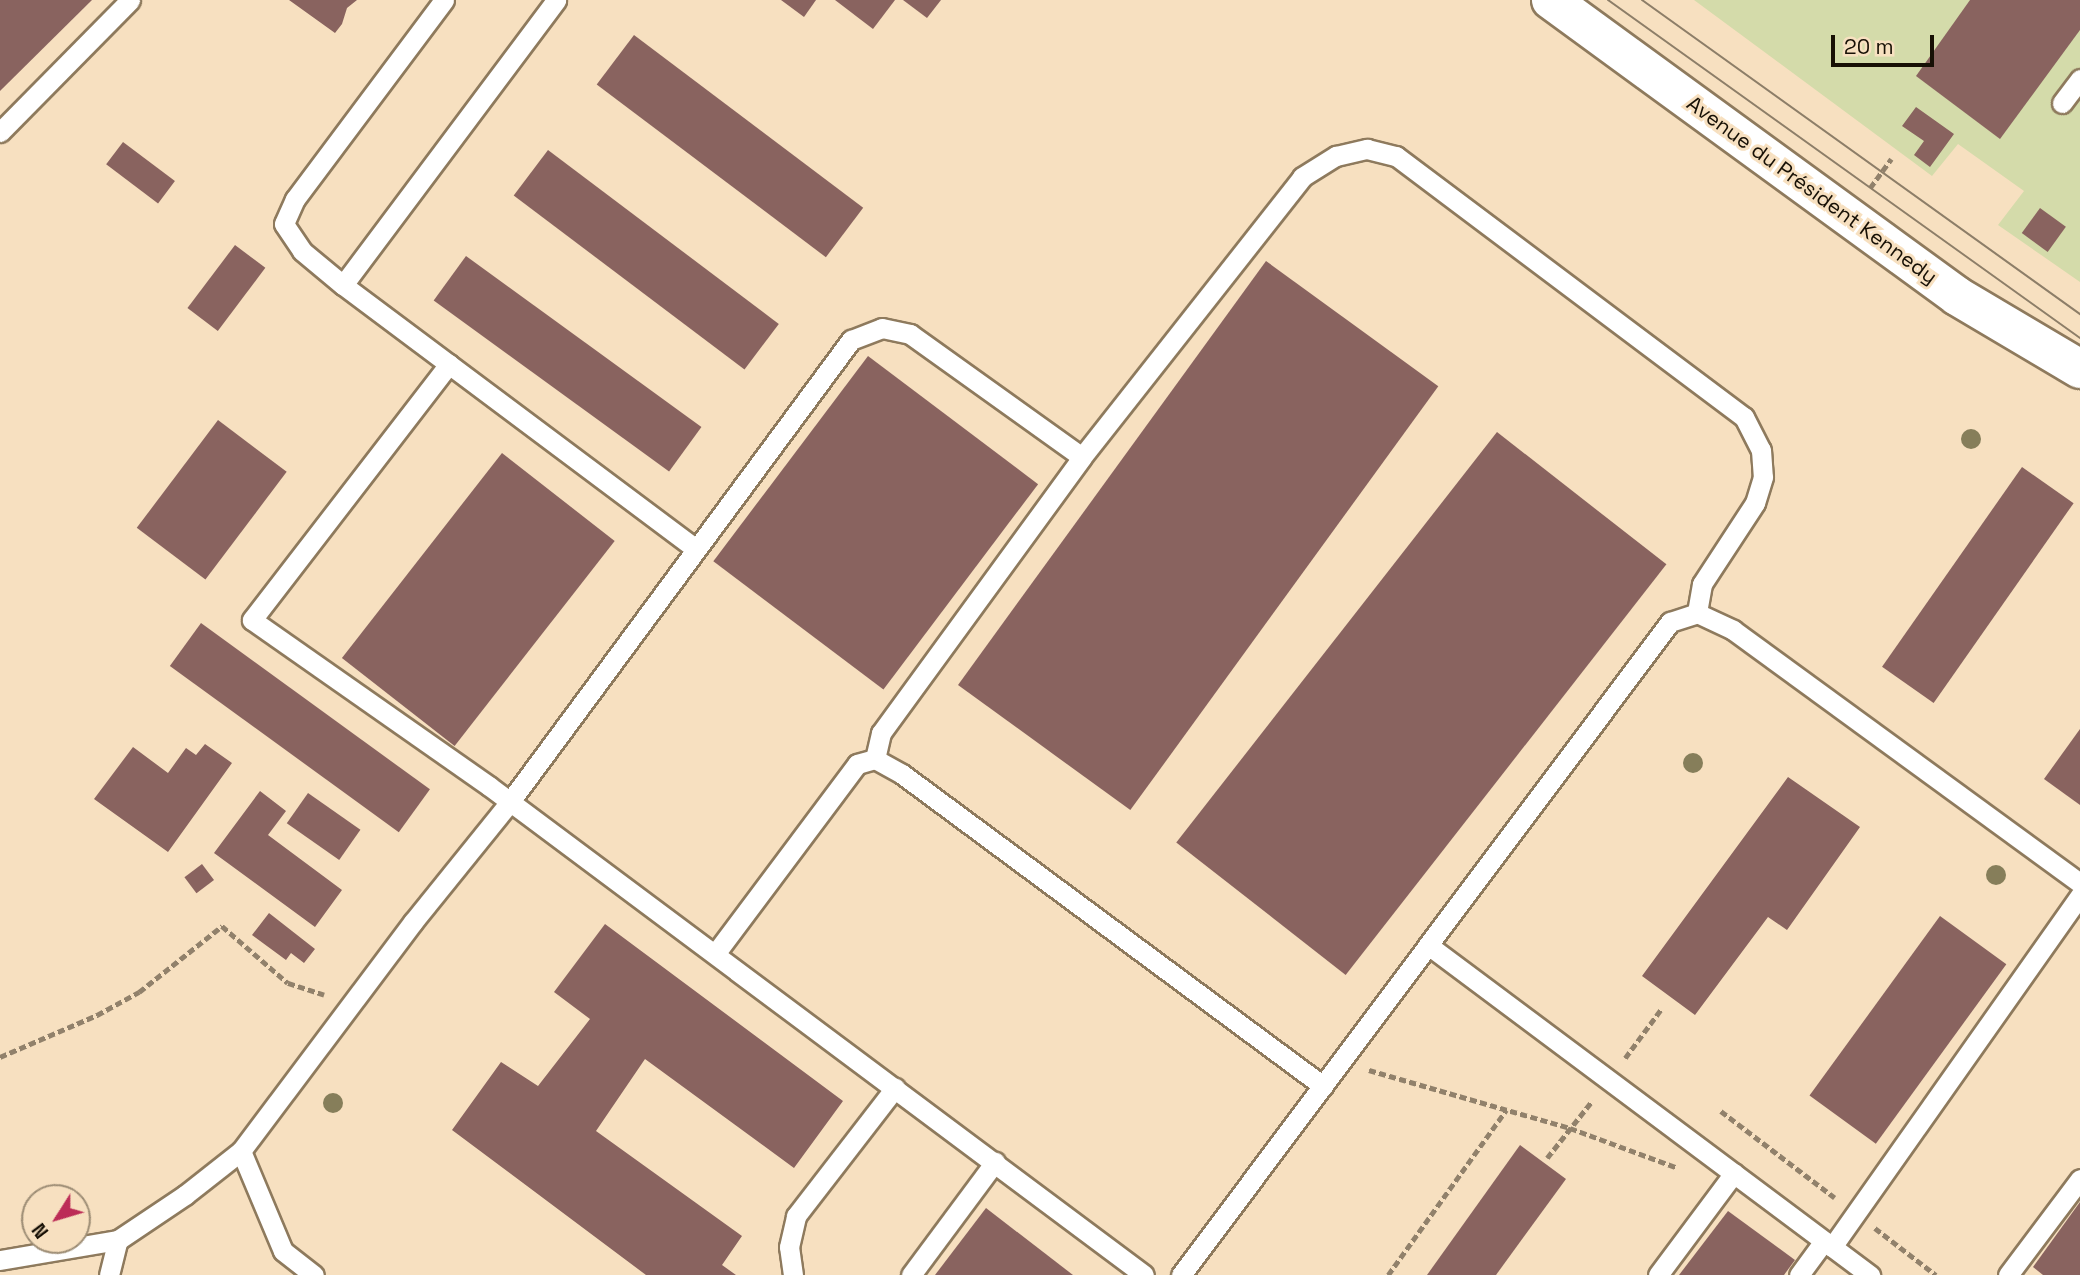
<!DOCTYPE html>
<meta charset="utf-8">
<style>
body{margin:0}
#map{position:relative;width:2080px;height:1275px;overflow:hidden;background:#f7e0c0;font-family:"Space Grotesk",sans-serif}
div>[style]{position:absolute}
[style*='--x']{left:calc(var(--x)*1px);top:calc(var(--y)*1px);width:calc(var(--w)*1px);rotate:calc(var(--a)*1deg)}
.green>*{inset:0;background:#d4dbaa}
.building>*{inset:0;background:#89635f;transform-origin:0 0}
.path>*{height:4.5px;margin-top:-2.25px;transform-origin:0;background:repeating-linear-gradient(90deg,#91816b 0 7px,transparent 0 10.5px)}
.roads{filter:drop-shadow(2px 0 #8e7a5d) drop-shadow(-2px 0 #8e7a5d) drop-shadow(0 2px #8e7a5d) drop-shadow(0 -2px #8e7a5d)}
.lane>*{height:19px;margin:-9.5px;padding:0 9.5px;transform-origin:9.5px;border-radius:9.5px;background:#fff}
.street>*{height:38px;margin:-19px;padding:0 19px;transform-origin:19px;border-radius:19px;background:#fff}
.tram>*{height:2px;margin:-1px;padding:0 1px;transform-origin:1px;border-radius:1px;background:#8d7e68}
.trees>*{width:20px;height:20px;margin:-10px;border-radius:50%;background:#867e5a}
span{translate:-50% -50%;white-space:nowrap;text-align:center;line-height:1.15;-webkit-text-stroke:6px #f7e0c0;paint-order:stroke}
.street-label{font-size:21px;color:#171005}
.north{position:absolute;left:21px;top:1184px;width:70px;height:70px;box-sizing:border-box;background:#f7e0c0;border:2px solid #9d8d75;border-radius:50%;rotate:233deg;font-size:19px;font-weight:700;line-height:28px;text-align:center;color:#171005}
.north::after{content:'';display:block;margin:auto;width:24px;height:32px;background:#bc2c57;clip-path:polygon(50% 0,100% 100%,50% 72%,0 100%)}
.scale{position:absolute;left:1831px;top:35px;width:103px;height:32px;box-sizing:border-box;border:4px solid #171005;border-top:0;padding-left:9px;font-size:21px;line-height:24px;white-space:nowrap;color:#171005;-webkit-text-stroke:5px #f7e0c0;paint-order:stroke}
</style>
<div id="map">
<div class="green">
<div style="clip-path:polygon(1694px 0,2080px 0,2080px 282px,1998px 225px,2024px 191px,1958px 144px,1932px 176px)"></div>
</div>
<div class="building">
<div style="clip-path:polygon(0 0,92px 0,0 91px)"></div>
<div style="clip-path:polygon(289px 0,357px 0,347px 8px,342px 24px,335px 33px)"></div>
<div style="clip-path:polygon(781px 0,816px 0,804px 17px)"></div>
<div style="clip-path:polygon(835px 0,895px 0,873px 29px)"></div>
<div style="clip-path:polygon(903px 0,941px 0,927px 18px)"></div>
<div style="clip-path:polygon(1970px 0,2080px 0,2080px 30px,2000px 139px,1916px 76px)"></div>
<div style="left:634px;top:35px;width:287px;height:62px;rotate:37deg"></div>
<div style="clip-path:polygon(1916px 107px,1954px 134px,1930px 167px,1914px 155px,1924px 141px,1902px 126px)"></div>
<div style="left:123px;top:142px;width:65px;height:28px;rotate:37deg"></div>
<div style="left:548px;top:150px;width:289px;height:57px;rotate:37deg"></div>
<div style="left:2040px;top:208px;width:32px;height:31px;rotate:36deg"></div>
<div style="left:235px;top:245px;width:38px;height:79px;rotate:37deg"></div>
<div style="left:466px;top:256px;width:291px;height:55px;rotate:36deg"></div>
<div style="left:1266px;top:261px;width:213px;height:524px;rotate:36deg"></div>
<div style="left:868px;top:356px;width:213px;height:257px;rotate:37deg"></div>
<div style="left:218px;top:420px;width:86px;height:135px;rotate:37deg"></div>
<div style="left:1497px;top:432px;width:215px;height:521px;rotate:38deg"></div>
<div style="left:502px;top:453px;width:143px;height:260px;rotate:38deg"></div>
<div style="left:2022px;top:467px;width:63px;height:244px;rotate:35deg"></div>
<div style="left:201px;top:623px;width:283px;height:53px;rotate:36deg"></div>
<div style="clip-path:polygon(2080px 729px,2080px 805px,2044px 779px)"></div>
<div style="clip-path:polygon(205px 744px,232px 763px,168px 852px,94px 799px,133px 747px,168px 773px,186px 748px,196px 755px)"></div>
<div style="clip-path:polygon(1788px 777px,1860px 827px,1787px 930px,1768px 917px,1695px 1015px,1642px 976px)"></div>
<div style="clip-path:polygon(260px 791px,286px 811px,268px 835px,342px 890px,315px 927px,214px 853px)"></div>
<div style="left:308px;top:793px;width:64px;height:37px;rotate:35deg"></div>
<div style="left:202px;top:864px;width:20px;height:22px;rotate:53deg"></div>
<div style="clip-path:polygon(269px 913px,315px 949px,304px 963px,291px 953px,286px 960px,252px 935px)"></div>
<div style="left:1940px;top:916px;width:82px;height:222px;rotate:36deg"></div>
<div style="clip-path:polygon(605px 924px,843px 1101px,794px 1168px,645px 1059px,596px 1131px,742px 1236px,722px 1265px,736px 1275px,646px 1275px,452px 1130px,501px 1062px,538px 1086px,590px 1019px,554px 992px)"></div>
<div style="clip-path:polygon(1520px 1145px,1566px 1179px,1496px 1275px,1427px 1275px)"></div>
<div style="clip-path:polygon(2080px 1202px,2080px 1275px,2043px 1275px,2033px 1267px)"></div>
<div style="clip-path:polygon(986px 1208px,1073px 1275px,935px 1275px)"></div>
<div style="clip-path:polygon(1728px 1211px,1795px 1260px,1784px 1275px,1679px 1275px)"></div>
</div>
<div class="path">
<div style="--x:1870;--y:188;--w:36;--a:-54"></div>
<div style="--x:0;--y:1057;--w:106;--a:-23.4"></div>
<div style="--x:97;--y:1015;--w:48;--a:-28.7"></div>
<div style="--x:139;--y:992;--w:106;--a:-38.5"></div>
<div style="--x:222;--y:926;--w:87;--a:40.8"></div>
<div style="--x:288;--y:983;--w:38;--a:18"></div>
<div style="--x:1625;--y:1058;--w:62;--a:-53.5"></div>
<div style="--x:1369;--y:1070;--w:209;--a:16.1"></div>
<div style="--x:1570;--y:1128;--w:115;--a:20.3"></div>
<div style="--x:1721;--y:1111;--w:143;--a:37.3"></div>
<div style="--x:1547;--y:1158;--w:73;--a:-51.7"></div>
<div style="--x:1875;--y:1228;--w:77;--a:37.6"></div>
<div style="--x:1388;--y:1275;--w:203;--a:-54.4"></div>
</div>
<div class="roads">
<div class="lane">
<div style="--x:444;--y:0;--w:249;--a:126.8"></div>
<div style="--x:295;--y:199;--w:27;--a:114"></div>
<div style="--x:284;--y:224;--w:32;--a:56"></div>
<div style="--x:302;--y:251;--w:53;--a:39.7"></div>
<div style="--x:343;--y:285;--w:356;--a:-53.2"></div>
<div style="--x:2062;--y:103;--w:30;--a:-53"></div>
<div style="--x:0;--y:132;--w:185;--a:-45.4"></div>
<div style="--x:343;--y:285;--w:439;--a:36.8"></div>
<div style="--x:449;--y:364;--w:323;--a:127.6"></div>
<div style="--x:252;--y:620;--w:289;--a:35"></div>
<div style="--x:489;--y:786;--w:817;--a:36.74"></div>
<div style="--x:875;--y:759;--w:27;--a:-77"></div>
<div style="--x:881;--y:733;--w:341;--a:-53.9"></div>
<div style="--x:1082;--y:457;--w:356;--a:-51.8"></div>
<div style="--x:1302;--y:177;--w:40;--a:-32"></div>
<div style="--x:1336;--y:156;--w:32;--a:-13"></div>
<div style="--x:1367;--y:149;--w:30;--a:14"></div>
<div style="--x:1396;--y:156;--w:435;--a:36.9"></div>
<div style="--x:1744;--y:417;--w:37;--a:63"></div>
<div style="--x:1761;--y:450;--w:27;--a:86"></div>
<div style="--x:1763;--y:477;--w:27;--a:107"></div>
<div style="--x:1755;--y:503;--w:97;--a:123.2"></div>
<div style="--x:1702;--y:584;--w:29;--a:100"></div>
<div style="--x:1428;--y:945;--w:552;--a:36.75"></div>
<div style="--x:715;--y:954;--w:237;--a:-53.2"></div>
<div style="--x:857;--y:764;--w:19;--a:-16"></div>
<div style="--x:875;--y:759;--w:31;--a:29"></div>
<div style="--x:902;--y:774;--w:524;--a:36.54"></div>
<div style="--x:241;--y:1151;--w:108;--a:67.2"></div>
<div style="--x:283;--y:1251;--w:39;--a:38"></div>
<div style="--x:1832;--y:1247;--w:430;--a:-54.8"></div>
<div style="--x:0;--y:1260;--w:120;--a:-9.6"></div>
<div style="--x:118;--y:1240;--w:81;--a:-33.9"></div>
<div style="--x:185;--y:1195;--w:71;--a:-38.2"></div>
<div style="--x:241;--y:1151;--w:286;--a:-53.1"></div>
<div style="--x:413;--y:922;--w:153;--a:-51.1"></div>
<div style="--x:509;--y:803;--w:576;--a:-53.55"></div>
<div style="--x:851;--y:340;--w:33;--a:-21"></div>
<div style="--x:882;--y:328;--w:29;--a:12"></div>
<div style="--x:910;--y:334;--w:211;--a:35.6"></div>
<div style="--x:109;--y:1275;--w:36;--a:-76"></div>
<div style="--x:793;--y:1275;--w:28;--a:-98"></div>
<div style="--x:789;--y:1247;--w:32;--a:-77"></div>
<div style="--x:796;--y:1216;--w:162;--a:-52.3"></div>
<div style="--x:911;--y:1275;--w:141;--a:-53.4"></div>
<div style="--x:1181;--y:1275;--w:816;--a:-53.17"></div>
<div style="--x:1670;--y:622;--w:28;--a:-18"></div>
<div style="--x:1697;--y:613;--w:40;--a:25"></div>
<div style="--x:1733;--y:630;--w:429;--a:36.1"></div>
<div style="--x:1658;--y:1275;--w:127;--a:-53.3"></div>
<div style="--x:1799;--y:1275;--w:42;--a:-53.7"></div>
<div style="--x:2008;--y:1275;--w:120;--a:-53.1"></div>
</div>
<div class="street">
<div style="--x:1551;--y:0;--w:502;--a:36.09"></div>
<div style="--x:1957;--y:296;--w:143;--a:30.7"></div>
</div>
</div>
<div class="tram">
<div style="--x:1608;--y:0;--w:581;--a:35.61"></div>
<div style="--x:1642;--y:0;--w:539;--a:35.64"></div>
</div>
<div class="trees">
<div style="left:1971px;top:439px"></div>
<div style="left:1693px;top:763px"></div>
<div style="left:1996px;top:875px"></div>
<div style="left:333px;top:1103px"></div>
</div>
<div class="street-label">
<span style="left:1812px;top:190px;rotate:36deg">Avenue du Président Kennedy</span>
</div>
<div class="north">N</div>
<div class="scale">20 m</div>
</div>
